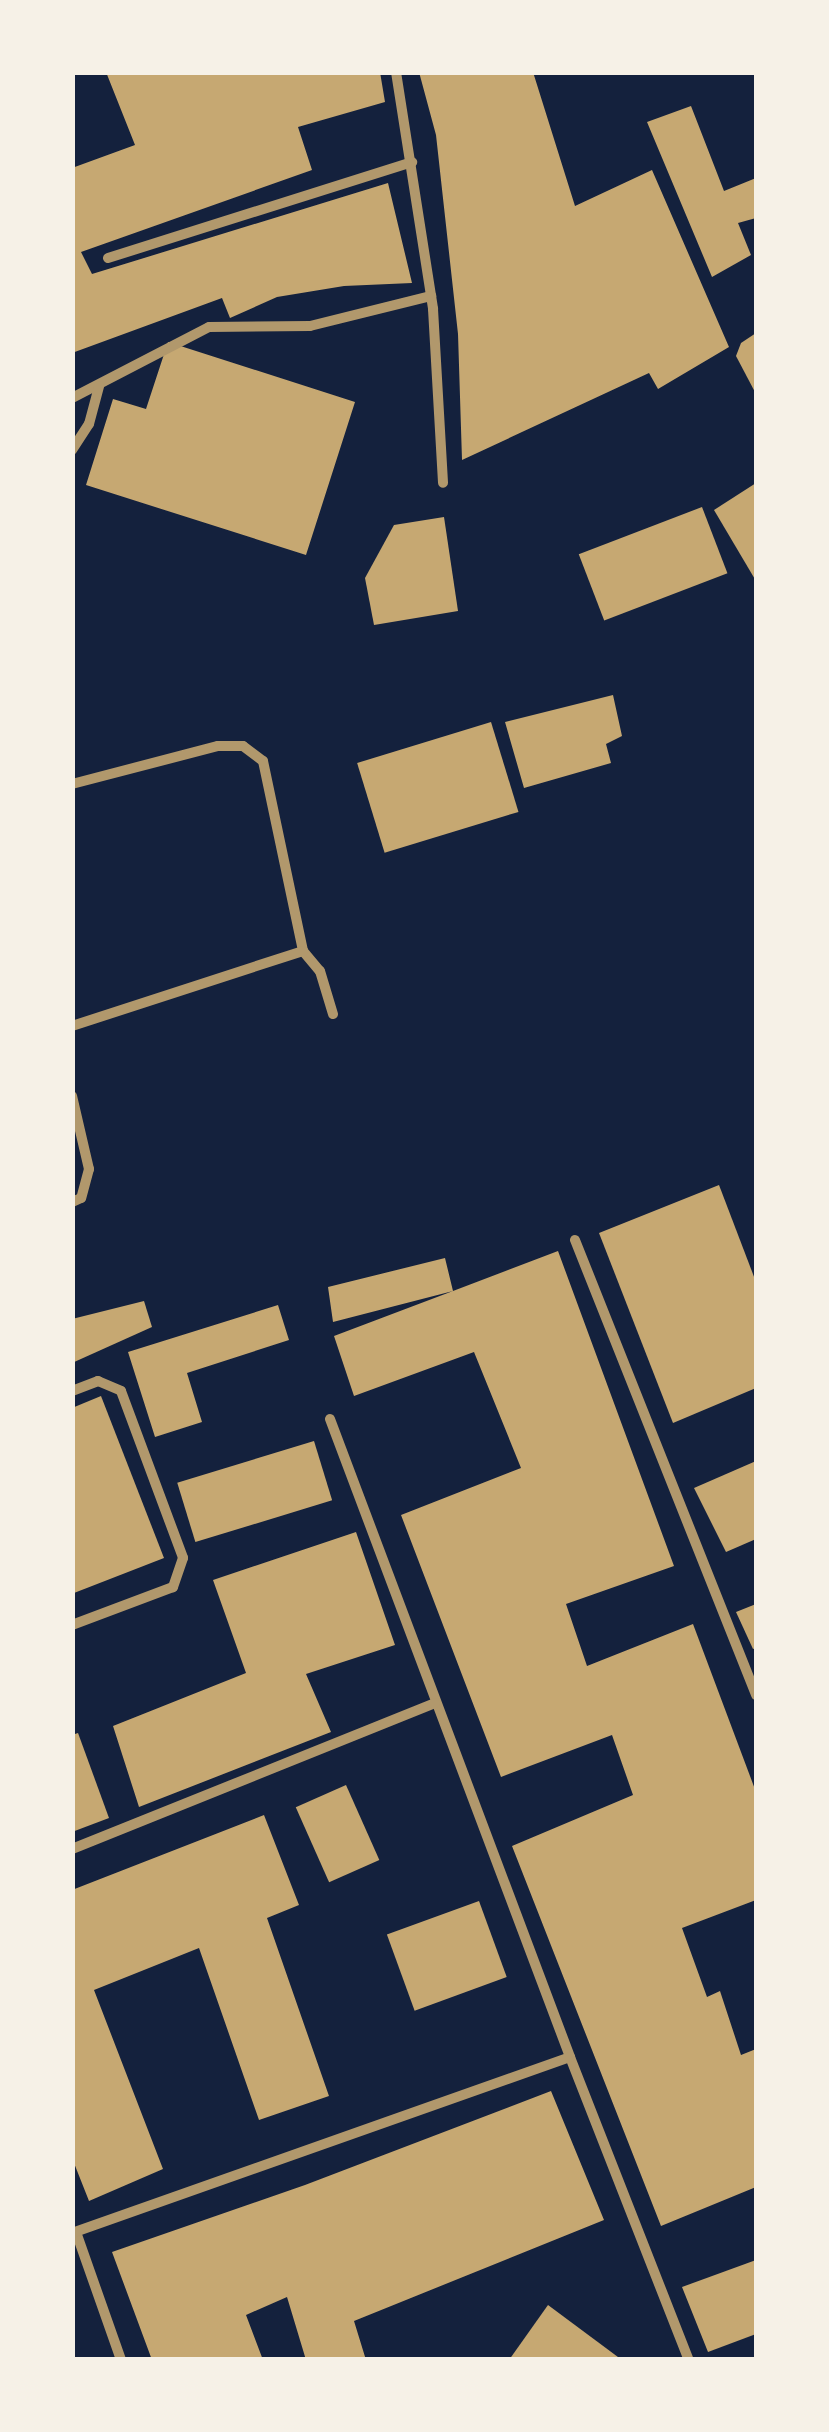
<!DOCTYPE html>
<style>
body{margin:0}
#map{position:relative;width:829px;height:2432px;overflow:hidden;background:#14213d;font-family:Raleway,sans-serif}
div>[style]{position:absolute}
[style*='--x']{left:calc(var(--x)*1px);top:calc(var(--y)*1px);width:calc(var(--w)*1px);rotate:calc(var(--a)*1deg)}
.building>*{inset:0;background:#c6a872;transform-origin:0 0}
.minor>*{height:10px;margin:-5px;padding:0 5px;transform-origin:5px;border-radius:5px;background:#b1986c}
span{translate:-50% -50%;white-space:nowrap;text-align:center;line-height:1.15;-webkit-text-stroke:8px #f6f1e7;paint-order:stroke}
.frame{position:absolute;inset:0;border:75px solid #f6f1e7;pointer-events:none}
</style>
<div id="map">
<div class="building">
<div style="clip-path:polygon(106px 72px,380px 72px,385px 102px,298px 127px,312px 170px,81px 252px,92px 274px,388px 183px,412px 283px,344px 286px,277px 297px,230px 318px,222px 298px,72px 353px,72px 168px,135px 145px)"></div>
<div style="clip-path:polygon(419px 72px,533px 72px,575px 206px,652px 170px,729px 347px,658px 389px,649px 373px,462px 460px,458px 334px,436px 135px)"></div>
<div style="clip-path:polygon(691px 106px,724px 191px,756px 178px,756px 218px,738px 223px,751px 255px,712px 277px,647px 122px)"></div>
<div style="clip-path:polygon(756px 333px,756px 394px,736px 356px,741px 343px)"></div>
<div style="clip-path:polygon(168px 342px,355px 402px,306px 555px,86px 485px,113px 399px,146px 409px)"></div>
<div style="clip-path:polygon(756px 483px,756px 581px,714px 510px)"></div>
<div style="left:702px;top:507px;width:71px;height:132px;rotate:69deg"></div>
<div style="clip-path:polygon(444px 517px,458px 611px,374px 625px,365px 578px,394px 525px)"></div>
<div style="clip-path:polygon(613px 695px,622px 736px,606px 744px,611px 763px,524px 788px,505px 722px)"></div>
<div style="left:491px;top:722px;width:94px;height:140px;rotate:73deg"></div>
<div style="clip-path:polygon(719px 1185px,756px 1282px,756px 1388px,673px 1423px,599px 1233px)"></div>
<div style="clip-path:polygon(558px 1251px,674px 1566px,566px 1604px,587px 1666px,693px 1624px,756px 1792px,756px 1900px,682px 1928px,707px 1997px,720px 1991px,741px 2055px,756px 2049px,756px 2187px,661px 2226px,512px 1846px,633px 1795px,612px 1735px,501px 1777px,401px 1515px,521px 1468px,474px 1352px,354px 1396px,334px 1336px,453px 1291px,333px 1322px,328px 1287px,445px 1258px,453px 1291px)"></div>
<div style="clip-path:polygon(144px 1301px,152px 1327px,72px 1363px,72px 1319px)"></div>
<div style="clip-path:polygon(278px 1305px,289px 1340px,187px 1373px,202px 1422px,155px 1437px,128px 1352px)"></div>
<div style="clip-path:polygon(101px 1396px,164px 1558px,74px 1593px,72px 1408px)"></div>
<div style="left:314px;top:1441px;width:62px;height:143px;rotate:73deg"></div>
<div style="clip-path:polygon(756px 1461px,756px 1539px,726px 1552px,694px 1488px)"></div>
<div style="clip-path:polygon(356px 1532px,395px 1645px,306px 1674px,331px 1732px,139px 1807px,113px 1726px,246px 1673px,213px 1580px)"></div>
<div style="clip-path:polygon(756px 1604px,756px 1648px,753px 1649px,736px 1612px)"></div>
<div style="clip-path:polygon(78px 1733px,109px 1818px,72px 1832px,72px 1735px)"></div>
<div style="left:346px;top:1785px;width:82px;height:55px;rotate:66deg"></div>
<div style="clip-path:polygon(264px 1815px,299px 1905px,267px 1918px,329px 2096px,259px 2120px,199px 1948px,94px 1990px,163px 2169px,89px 2201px,72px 2158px,72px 1890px)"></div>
<div style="left:479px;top:1901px;width:81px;height:98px;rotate:70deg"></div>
<div style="clip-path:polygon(551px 2091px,604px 2220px,354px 2321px,366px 2360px,306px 2360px,287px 2297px,246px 2315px,263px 2360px,152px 2360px,112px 2252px,305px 2185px)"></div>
<div style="clip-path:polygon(756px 2260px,756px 2334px,708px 2352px,682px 2287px)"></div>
<div style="clip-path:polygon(548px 2305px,622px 2360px,509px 2360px)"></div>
</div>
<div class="minor">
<div style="--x:396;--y:72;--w:240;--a:81.1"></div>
<div style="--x:433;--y:309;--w:174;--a:86.7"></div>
<div style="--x:108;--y:258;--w:319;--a:-17.5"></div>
<div style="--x:72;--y:398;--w:154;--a:-27.4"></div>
<div style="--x:209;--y:327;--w:101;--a:-0.6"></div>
<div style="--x:310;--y:326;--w:125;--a:-13.9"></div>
<div style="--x:72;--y:450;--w:31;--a:-57"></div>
<div style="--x:89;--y:424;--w:39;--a:-75"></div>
<div style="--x:72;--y:784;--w:151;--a:-14.6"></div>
<div style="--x:218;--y:746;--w:25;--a:0"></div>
<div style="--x:243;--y:746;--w:25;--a:37"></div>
<div style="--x:263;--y:761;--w:194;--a:78.1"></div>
<div style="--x:303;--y:951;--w:26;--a:50"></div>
<div style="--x:320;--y:971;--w:45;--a:73.2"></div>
<div style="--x:72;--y:1026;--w:243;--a:-18"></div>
<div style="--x:72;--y:1096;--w:75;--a:76.9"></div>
<div style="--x:89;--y:1169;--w:30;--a:105"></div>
<div style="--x:81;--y:1198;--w:10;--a:156"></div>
<div style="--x:575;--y:1240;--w:490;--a:68.3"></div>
<div style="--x:72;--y:1391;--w:28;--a:-21"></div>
<div style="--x:98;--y:1381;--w:25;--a:23"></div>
<div style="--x:121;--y:1391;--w:178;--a:69.6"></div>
<div style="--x:183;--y:1558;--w:31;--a:109"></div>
<div style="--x:173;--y:1587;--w:108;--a:159.4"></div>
<div style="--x:330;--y:1419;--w:682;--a:69.38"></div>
<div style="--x:570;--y:2057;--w:326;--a:68.6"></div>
<div style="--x:72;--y:1849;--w:391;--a:-21.9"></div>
<div style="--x:76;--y:2232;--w:136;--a:70.6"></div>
<div style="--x:72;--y:2233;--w:528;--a:-19.46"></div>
</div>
<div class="frame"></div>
</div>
